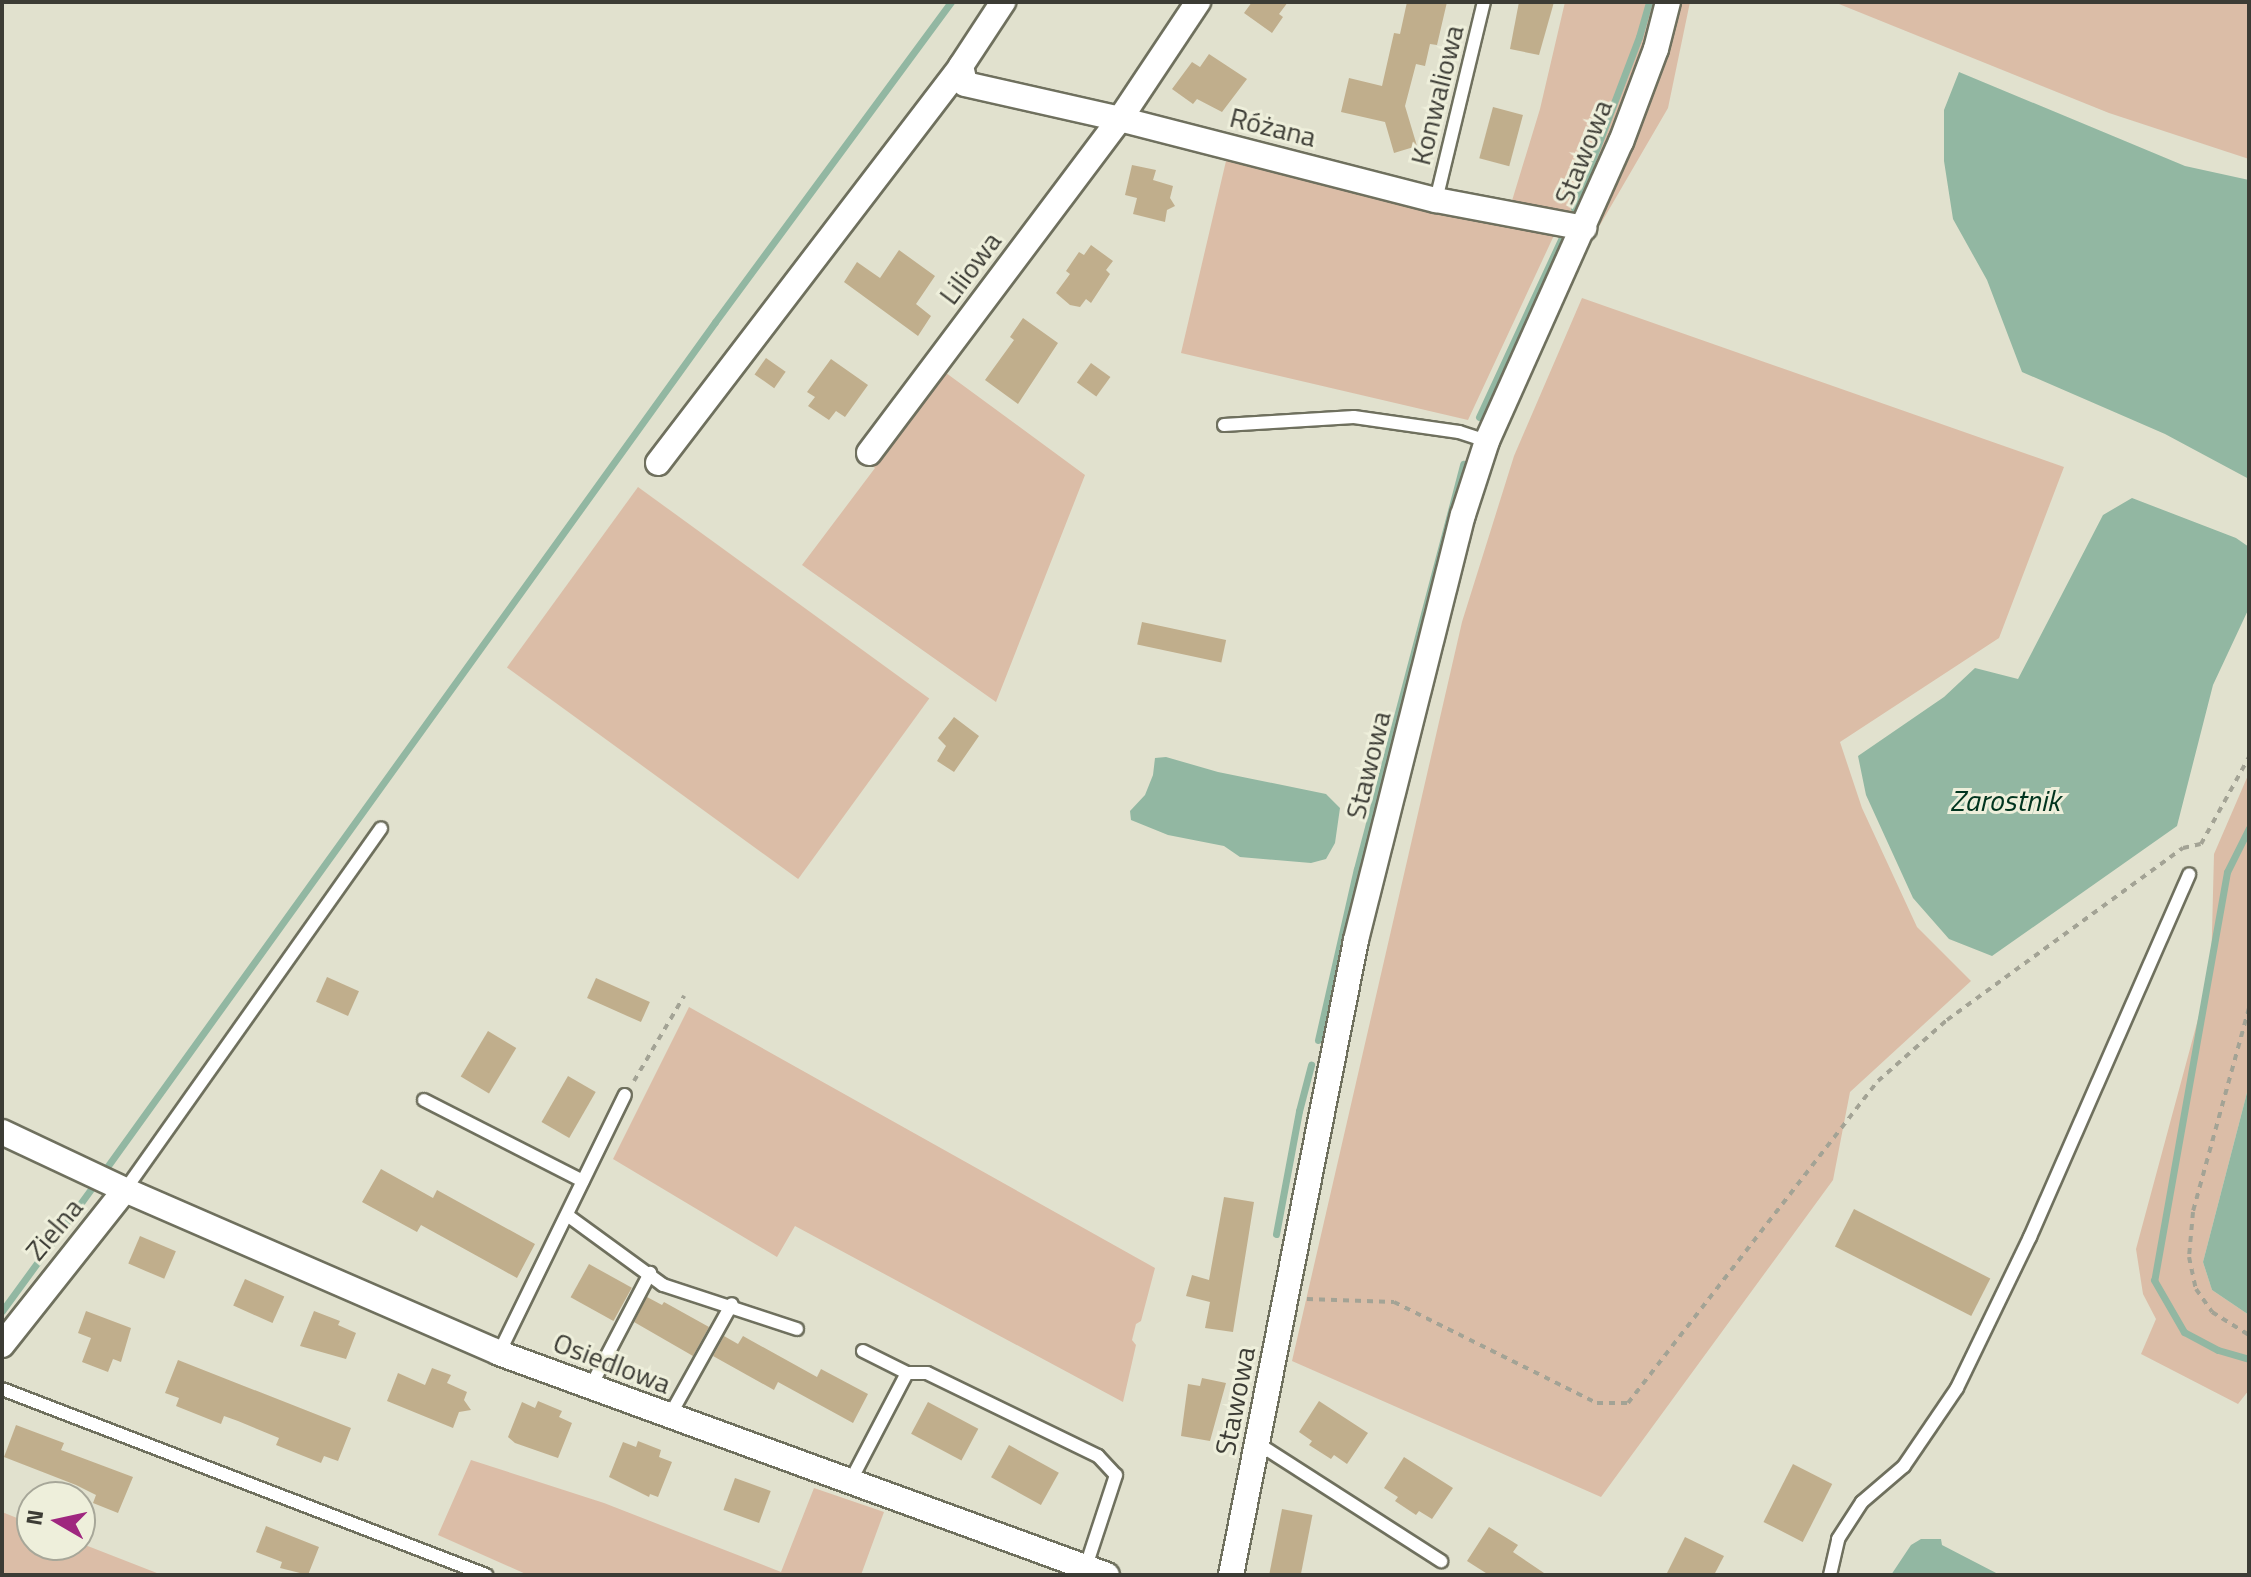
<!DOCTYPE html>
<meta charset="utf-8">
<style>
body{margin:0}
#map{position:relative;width:2251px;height:1577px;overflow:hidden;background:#e1e1ce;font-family:"Titillium Web",sans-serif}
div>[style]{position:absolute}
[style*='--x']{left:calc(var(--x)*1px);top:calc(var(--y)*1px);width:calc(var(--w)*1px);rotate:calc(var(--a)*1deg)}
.green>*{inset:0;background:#dbbda7;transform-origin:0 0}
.water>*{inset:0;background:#92b7a2}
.stream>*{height:7px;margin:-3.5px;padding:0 3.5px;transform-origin:3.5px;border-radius:3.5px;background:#92b7a2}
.building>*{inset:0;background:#c0ae8c;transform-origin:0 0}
.path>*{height:4px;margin-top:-2px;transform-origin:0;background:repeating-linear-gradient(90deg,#a3a395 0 6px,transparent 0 12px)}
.roads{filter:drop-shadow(2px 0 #6f705e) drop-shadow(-2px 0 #6f705e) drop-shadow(0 2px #6f705e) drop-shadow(0 -2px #6f705e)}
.lane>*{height:12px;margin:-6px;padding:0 6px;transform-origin:6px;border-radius:6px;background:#fff}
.street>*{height:24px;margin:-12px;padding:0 12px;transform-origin:12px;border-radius:12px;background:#fff}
span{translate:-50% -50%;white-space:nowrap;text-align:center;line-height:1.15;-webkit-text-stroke:6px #eeefdb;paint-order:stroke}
.street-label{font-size:28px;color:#3c3c35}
.water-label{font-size:30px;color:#00341e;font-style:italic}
.frame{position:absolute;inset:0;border:4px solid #3c3c35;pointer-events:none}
.north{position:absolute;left:16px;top:1481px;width:80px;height:80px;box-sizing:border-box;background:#eeefdb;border:2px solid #a7a799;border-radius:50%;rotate:279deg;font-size:22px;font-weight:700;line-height:32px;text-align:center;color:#3c3c35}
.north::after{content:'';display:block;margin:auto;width:28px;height:36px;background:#9f277f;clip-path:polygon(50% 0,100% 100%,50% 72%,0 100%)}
</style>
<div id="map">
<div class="green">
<div style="clip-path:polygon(1565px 2px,1690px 2px,1668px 108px,1600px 225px,1511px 204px,1540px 109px)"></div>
<div style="clip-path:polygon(1834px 2px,2249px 2px,2249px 159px,2109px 113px)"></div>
<div style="clip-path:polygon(1226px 161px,1433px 213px,1556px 231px,1468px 420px,1181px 353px)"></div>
<div style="clip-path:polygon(1582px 298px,2064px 467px,1999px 638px,1840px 742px,1862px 808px,1917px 927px,1971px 981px,1850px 1092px,1833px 1180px,1601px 1497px,1292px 1361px,1462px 622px,1514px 456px)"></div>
<div style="clip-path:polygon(942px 370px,1085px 475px,996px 702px,802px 565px,875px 468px,871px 465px)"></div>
<div style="left:638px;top:487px;width:360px;height:223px;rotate:36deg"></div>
<div style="clip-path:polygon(2249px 773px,2249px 1085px,2203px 1262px,2212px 1290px,2249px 1315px,2249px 1390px,2238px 1404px,2141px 1354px,2156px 1319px,2143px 1294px,2136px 1249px,2211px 971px,2214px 854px)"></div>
<div style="clip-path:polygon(689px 1007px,1155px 1268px,1141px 1321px,1136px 1324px,1132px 1340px,1136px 1345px,1123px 1402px,795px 1226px,777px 1257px,613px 1159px)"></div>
<div style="clip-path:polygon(471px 1460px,604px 1503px,781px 1572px,814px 1488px,884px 1512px,861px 1575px,528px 1575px,438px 1535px)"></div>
<div style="clip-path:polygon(2px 1512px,32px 1524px,32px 1545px,80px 1543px,162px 1575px,2px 1575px)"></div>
</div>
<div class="water">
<div style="clip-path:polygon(1959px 72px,2185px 166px,2249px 180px,2249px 479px,2165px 434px,2022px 372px,1987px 280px,1953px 219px,1944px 161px,1944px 110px)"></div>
<div style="clip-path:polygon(2132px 498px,2236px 538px,2249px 547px,2249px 608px,2213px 685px,2177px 826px,1992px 956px,1949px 939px,1913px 898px,1866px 795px,1858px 756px,1944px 697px,1975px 668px,2018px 679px,2103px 515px)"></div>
<div style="clip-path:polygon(1166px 757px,1218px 772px,1326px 794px,1340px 808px,1335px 843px,1326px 859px,1311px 863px,1240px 857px,1224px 846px,1168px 835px,1131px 820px,1130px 811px,1145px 795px,1153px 775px,1155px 758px)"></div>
<div style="clip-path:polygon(2249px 1085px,2249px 1315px,2212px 1290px,2203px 1262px)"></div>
<div style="clip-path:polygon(1921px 1539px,1941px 1539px,1942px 1545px,2000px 1575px,1891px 1575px,1911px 1545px)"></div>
</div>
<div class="stream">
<div style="--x:1574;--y:208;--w:183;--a:-69.2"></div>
<div style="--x:1639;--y:37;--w:36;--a:-74"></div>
<div style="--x:1479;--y:417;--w:200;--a:-65.2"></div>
<div style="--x:2249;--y:828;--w:49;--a:116.6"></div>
<div style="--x:2227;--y:872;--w:414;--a:100.1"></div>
<div style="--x:2154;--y:1280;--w:60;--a:60"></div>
<div style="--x:2184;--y:1332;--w:38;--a:28"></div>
<div style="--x:2218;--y:1350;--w:32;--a:16"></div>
<div style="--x:1318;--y:1040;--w:175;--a:-77.2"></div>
<div style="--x:1357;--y:869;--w:419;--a:-75.3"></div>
<div style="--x:107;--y:1167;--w:1041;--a:-54.26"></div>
<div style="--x:715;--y:322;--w:398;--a:-53.6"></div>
<div style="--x:1276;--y:1234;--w:125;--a:-79.4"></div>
<div style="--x:1299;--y:1111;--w:48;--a:-75.4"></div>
<div style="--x:2;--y:1311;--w:156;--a:-53.9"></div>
</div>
<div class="building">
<div style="clip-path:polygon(1252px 2px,1288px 2px,1279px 14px,1283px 17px,1272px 33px,1244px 13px)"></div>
<div style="clip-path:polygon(1407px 2px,1447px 2px,1437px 45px,1430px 44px,1425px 66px,1416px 64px,1405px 106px,1417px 146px,1394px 153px,1385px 122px,1341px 112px,1349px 78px,1382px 86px,1394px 33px,1400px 34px)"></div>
<div style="clip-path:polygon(1519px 2px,1554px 2px,1539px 55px,1510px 49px)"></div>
<div style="clip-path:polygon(1209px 54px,1247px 79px,1222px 112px,1197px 99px,1193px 104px,1172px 89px,1192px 62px,1200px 67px)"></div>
<div style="left:1493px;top:107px;width:31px;height:53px;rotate:15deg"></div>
<div style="clip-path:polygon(1132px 165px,1156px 170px,1153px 180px,1173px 186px,1170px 198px,1175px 206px,1167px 210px,1165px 222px,1133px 214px,1137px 198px,1125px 195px)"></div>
<div style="clip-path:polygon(1091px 245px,1113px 261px,1106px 270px,1110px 274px,1091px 303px,1086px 299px,1080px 307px,1070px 305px,1056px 293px,1070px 274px,1066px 271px,1079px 252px,1084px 255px)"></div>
<div style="clip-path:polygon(899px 250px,935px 276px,916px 304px,931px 316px,918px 336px,844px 282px,857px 262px,880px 278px)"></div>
<div style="clip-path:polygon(1023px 318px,1058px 343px,1018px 404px,985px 380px,1014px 340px,1010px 337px)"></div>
<div style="left:766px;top:358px;width:24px;height:20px;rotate:35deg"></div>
<div style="clip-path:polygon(831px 359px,868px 385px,845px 417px,836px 411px,829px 420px,808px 406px,815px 397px,807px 392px)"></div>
<div style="left:1091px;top:363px;width:24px;height:24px;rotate:36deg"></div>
<div style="left:1142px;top:622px;width:86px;height:23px;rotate:12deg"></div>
<div style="clip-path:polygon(954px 717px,979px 736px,954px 772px,937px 761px,946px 746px,938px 738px)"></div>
<div style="left:327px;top:977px;width:35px;height:27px;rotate:24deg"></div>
<div style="left:596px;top:978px;width:59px;height:22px;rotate:24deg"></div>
<div style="left:488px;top:1031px;width:33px;height:53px;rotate:31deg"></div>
<div style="left:568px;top:1076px;width:32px;height:53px;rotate:30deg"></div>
<div style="clip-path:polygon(381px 1169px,433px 1198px,437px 1190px,535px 1244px,517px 1278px,421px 1225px,417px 1232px,362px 1202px)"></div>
<div style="clip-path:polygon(1224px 1197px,1254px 1202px,1233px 1332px,1205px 1328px,1210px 1302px,1186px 1296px,1192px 1275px,1209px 1280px)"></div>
<div style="left:1854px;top:1209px;width:153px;height:42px;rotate:27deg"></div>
<div style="left:140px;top:1236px;width:39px;height:30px;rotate:23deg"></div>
<div style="left:589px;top:1264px;width:49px;height:38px;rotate:29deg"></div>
<div style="left:245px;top:1279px;width:43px;height:29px;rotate:24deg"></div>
<div style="clip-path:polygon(647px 1297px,662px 1305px,664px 1302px,709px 1327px,693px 1356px,634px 1322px)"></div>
<div style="clip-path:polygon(86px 1311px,131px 1328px,121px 1362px,113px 1359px,108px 1372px,82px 1362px,91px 1338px,78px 1333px)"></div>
<div style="clip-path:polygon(314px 1311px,340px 1321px,338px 1325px,356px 1333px,346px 1359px,300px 1346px)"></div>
<div style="clip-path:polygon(724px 1336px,738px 1344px,743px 1336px,817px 1377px,821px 1369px,868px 1394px,853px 1423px,778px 1382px,774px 1390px,713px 1356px)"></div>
<div style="clip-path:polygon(178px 1360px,351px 1428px,338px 1461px,324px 1456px,321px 1463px,276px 1445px,279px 1438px,238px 1421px,224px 1416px,221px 1424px,176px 1406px,179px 1398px,165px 1393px)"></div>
<div style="clip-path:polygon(432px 1368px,451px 1375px,447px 1383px,467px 1392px,464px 1400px,471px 1410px,459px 1412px,453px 1428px,387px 1401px,398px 1373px,425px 1385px)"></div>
<div style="clip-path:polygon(1202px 1378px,1226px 1383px,1210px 1441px,1181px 1436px,1188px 1384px,1200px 1386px)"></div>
<div style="clip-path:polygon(538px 1401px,562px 1411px,559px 1417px,572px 1423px,558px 1458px,515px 1443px,508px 1437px,522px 1402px,535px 1408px)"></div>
<div style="clip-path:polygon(1319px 1401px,1368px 1433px,1347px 1464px,1334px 1455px,1331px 1459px,1309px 1445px,1312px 1441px,1299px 1432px)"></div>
<div style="left:928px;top:1402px;width:57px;height:36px;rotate:28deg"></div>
<div style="clip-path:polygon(16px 1425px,64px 1443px,61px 1450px,133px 1477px,118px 1513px,93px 1503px,96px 1495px,76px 1485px,4px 1457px)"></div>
<div style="clip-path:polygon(638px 1441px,661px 1450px,659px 1457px,672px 1462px,658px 1497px,650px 1494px,649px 1497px,609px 1477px,623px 1442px,636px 1447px)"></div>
<div style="left:1009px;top:1445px;width:57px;height:37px;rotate:29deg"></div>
<div style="clip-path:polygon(1404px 1457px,1453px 1488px,1432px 1519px,1419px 1511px,1416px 1515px,1395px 1501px,1398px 1497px,1384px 1488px)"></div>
<div style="left:1793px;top:1464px;width:44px;height:65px;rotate:27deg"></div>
<div style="left:735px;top:1478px;width:38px;height:34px;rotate:20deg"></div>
<div style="left:1282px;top:1509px;width:31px;height:67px;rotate:11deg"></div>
<div style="clip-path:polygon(266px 1526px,319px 1547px,308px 1575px,280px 1568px,282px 1562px,256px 1552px)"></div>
<div style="clip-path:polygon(1489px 1527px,1518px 1545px,1513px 1552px,1547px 1575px,1489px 1575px,1467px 1561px)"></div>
<div style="clip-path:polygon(1685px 1537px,1724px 1556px,1714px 1575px,1666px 1575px)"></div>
</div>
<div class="path">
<div style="--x:2249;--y:1008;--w:212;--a:105.4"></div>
<div style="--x:2193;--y:1212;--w:45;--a:95.1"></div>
<div style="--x:2189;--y:1257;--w:33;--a:78"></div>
<div style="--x:2196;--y:1289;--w:28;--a:55"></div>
<div style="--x:2212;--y:1312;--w:44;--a:31.9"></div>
<div style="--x:634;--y:1081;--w:99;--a:-59.5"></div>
<div style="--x:1307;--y:1299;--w:87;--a:2"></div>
<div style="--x:1394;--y:1302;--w:227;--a:26.5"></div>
<div style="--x:1597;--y:1403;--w:31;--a:0"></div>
<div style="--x:1628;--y:1403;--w:408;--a:-52.2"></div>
<div style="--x:1878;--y:1081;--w:92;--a:-41.5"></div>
<div style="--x:1947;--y:1020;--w:292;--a:-36.1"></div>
<div style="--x:2183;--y:848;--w:18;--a:-13"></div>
<div style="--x:2201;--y:844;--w:99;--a:-61.1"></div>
</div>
<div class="roads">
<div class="lane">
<div style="--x:1436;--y:200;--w:204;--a:-76.4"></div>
<div style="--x:1224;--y:425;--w:130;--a:-3.5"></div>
<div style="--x:1354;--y:417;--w:106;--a:8.1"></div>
<div style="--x:1459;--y:432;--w:29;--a:18"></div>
<div style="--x:424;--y:1100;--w:178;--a:27"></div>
<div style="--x:125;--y:1190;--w:443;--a:-54.7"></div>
<div style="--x:567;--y:1215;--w:119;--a:36.1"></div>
<div style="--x:663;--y:1285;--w:141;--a:18.2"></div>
<div style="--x:863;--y:1351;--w:49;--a:26.6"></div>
<div style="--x:499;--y:1353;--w:287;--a:-64"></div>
<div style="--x:590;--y:1388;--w:130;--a:-62.4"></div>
<div style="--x:2;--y:1389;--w:519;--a:21.02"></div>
<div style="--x:669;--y:1417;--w:129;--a:-60.9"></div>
<div style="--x:1257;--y:1443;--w:219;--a:32.7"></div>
<div style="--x:850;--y:1482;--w:123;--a:-62.4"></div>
<div style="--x:907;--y:1373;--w:20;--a:0"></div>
<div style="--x:927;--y:1373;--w:190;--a:25.9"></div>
<div style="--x:1098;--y:1456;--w:26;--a:47"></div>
<div style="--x:1116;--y:1475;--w:96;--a:108.2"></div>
<div style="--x:1830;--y:1575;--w:37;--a:-77"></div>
<div style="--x:1838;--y:1539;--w:44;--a:-57"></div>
<div style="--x:1862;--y:1502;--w:55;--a:-40.6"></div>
<div style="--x:1904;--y:1466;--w:94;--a:-55.8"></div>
<div style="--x:1957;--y:1388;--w:168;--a:-64.2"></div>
<div style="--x:2030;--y:1237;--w:396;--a:-66.3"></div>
</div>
<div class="street">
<div style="--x:961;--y:66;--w:18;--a:77"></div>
<div style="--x:965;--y:84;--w:159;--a:12.7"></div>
<div style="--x:1120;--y:119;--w:326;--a:14.4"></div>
<div style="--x:1436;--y:200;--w:151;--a:10.7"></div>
<div style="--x:869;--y:453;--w:418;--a:-53.1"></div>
<div style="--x:1120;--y:119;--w:141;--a:-56.3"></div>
<div style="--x:658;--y:463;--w:499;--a:-52.6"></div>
<div style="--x:961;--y:66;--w:77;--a:-56.7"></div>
<div style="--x:2;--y:1132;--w:136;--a:25.2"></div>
<div style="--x:125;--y:1190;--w:408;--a:23.5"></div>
<div style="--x:499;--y:1353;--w:647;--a:20.06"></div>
<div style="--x:2;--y:1345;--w:198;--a:-51.6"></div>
<div style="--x:1231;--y:1575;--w:647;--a:-78.86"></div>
<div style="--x:1356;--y:940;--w:438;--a:-75.9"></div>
<div style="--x:1463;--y:515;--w:78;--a:-72"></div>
<div style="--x:1487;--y:441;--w:328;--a:-65.9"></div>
<div style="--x:1621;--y:142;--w:99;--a:-69.4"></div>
<div style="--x:1656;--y:49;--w:49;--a:-75.7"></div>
</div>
</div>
<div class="street-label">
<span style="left:1437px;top:95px;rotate:-76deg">Konwaliowa</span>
<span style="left:1273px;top:127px;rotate:14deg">Różana</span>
<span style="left:1583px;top:152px;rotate:-68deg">Stawowa</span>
<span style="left:970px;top:268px;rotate:-53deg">Liliowa</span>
<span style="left:1368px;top:765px;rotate:-76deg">Stawowa</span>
<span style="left:54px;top:1229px;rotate:-50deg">Zielna</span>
<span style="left:612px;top:1363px;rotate:21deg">Osiedlowa</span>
<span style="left:1235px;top:1401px;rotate:-79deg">Stawowa</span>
</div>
<div class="water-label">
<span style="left:2005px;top:800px">Zarostnik</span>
</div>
<div class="frame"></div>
<div class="north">N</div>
</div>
